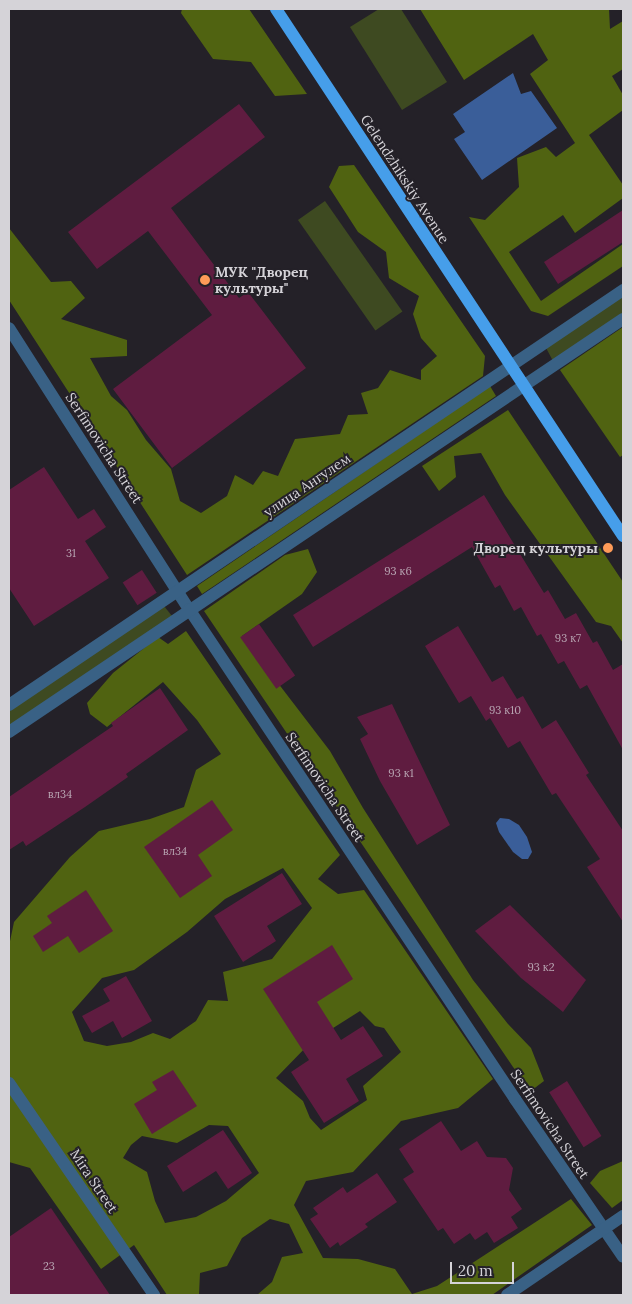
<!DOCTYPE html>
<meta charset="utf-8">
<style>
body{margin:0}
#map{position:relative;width:632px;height:1304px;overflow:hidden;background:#242128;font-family:Lora,serif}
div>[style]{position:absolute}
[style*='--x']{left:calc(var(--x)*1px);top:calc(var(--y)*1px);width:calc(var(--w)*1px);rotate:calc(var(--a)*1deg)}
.green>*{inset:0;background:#3e4a21;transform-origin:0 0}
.forest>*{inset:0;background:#506311}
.water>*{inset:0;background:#3a5e99}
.building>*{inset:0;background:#5f1c40;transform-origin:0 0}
.minor>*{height:12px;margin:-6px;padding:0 6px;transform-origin:6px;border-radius:6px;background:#396185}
.major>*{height:12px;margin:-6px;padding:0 6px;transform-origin:6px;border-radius:6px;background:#469eea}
.dots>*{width:14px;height:14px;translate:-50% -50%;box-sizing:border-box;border:2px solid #242128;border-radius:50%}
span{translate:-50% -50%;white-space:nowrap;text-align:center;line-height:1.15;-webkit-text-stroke:4px #242128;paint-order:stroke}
.number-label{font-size:11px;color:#b8a5b2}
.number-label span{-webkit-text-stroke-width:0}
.street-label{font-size:14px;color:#d5d3d8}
.poi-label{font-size:14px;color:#d5d3d8;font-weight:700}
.left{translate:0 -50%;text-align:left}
.right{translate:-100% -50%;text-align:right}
.frame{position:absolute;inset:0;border:10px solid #d5d3d8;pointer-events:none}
.scale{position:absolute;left:450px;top:1262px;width:64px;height:22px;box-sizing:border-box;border:2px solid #d5d3d8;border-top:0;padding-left:6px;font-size:15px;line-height:18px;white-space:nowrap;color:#d5d3d8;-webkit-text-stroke:4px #242128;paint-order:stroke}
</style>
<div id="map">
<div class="green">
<div style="clip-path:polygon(379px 9px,401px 9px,447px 82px,402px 110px,350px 27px)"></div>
<div style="left:325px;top:201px;width:135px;height:33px;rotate:55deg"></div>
<div style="clip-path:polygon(623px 294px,623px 314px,553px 361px,545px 346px)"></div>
<div style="clip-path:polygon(164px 606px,172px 616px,9px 727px,9px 709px)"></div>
</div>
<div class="forest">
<div style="clip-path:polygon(182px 9px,249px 9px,307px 94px,275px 96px,251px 62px,213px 59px,181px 13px)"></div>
<div style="clip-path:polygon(420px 9px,609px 9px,610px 29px,623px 21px,623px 69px,612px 76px,623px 95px,623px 110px,589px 135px,623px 185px,623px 198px,575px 233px,563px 215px,509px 252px,541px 301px,623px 244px,623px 266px,548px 316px,531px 311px,469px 217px,485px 220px,519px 187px,517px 158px,546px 147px,556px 157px,575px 143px,530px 74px,548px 60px,533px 34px,464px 80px)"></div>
<div style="clip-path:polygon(354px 165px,485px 356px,483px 376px,187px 575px,9px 300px,9px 228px,51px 282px,71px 281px,85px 298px,61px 319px,127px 340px,127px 356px,90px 358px,111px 396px,127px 410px,146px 440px,171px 469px,180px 501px,201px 513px,227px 496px,235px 475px,253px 485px,263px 471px,278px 476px,295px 439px,340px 434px,348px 415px,368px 414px,361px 393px,378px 388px,390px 370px,421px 380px,421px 370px,437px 356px,421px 338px,413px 314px,419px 296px,389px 278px,386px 252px,358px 232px,329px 187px,339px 166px)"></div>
<div style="clip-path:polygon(623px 327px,623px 455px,620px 457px,560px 370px)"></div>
<div style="clip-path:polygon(490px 386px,496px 396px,202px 594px,197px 586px)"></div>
<div style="clip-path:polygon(508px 410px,623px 582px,623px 643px,611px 626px,596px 622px,505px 495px,481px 453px,454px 456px,456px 477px,439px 491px,422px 466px)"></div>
<div style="clip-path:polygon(308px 549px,317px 572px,302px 594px,242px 636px,330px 751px,363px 808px,473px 980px,508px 1024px,531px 1048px,544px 1081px,532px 1090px,513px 1067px,204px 611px,285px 555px)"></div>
<div style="clip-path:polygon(evenodd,186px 631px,340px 855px,318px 879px,338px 894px,364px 890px,493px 1079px,458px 1108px,401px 1121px,353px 1172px,306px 1181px,294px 1205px,323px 1258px,358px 1259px,395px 1269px,412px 1294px,437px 1286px,571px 1199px,592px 1225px,492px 1295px,257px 1295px,272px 1282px,282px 1257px,303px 1253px,289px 1224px,270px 1219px,242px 1238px,227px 1266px,200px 1273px,199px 1295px,167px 1295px,134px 1245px,101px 1269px,30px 1168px,9px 1162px,9px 946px,14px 922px,70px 857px,99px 831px,150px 819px,184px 807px,196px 770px,221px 754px,197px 720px,163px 682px,107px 727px,90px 714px,87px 703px,113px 673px,158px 637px,168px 644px,186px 631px,283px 868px,312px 908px,272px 959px,223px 972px,228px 1001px,208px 1000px,196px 1021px,170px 1039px,153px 1033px,131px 1042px,107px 1046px,84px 1041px,72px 1012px,102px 978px,134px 970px,187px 932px,225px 899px,283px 868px,186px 631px,360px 1011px,375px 1026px,384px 1028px,401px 1052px,363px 1086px,367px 1100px,321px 1130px,310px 1118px,303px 1101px,276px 1078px,311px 1042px,360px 1011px,186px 631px,209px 1125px,228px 1126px,259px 1173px,226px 1201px,196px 1217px,165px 1223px,155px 1201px,147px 1172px,123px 1158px,131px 1145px,142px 1136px,177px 1143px,209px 1125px)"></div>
<div style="clip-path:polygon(623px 1161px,623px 1200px,612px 1208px,590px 1183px,600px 1171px)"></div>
</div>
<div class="water">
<div style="clip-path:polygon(513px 73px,521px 94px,531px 91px,557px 128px,482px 180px,454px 139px,465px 132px,453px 114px)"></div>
<div style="clip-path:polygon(500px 818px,509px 819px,519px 825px,527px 837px,532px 852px,528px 859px,522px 859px,513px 852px,499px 832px,496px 823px)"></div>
</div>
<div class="building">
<div style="clip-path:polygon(239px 104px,265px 137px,171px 208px,239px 298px,248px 292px,306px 368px,172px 468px,113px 389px,212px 315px,148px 231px,97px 269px,68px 232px)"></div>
<div style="clip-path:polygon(623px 210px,623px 242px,558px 284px,544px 262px)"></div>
<div style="clip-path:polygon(44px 467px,78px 519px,94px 509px,106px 527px,85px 541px,109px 578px,34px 626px,9px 588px,9px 490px)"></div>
<div style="clip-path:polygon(484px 495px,544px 593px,548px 590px,565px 619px,576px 613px,593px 643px,597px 641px,613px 670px,623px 664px,623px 750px,587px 685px,580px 689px,564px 661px,558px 664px,541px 634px,537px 636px,521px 607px,514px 611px,500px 585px,495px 588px,472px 547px,313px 647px,293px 615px)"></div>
<div style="left:142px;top:570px;width:27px;height:23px;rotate:57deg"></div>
<div style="left:259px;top:624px;width:63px;height:23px;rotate:55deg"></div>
<div style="clip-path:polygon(458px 626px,492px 682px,503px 676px,517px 699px,523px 696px,542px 729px,556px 720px,589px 773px,586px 775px,623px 831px,623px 922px,587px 867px,600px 859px,556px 793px,552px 795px,520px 741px,508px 748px,490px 718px,486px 721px,471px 696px,459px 703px,425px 646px)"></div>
<div style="clip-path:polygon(160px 688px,188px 730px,126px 774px,128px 777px,85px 807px,26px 846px,23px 841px,9px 850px,9px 797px,113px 726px,111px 723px)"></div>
<div style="clip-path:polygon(392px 704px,450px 825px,417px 845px,380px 781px,360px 739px,368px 734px,357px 717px)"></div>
<div style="clip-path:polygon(212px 800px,233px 830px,198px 855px,212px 876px,180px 898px,144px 847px)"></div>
<div style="clip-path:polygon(282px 873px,302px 904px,267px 926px,276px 941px,243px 962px,214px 916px)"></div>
<div style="clip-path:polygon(86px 890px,113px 931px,79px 953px,68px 936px,43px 952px,33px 936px,52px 923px,47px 916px)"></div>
<div style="clip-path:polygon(510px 905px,586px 980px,563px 1012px,521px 978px,475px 931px)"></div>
<div style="clip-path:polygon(332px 945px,353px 979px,317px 1002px,341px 1040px,363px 1026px,383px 1056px,346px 1079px,359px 1101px,324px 1123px,291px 1072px,309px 1060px,263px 989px)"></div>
<div style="clip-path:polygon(126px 976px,152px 1021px,122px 1038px,113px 1021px,92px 1033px,82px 1016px,110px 1001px,103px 989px)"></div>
<div style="clip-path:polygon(173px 1070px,197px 1106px,152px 1134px,134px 1104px,157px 1090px,152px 1082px)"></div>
<div style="left:567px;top:1081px;width:65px;height:21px;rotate:58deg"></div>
<div style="clip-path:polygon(441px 1121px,461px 1151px,477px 1141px,487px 1157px,506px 1158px,513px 1168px,509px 1190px,522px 1209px,511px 1217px,518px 1228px,494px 1243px,487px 1232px,475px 1240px,470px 1233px,454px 1244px,443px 1228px,438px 1231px,403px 1179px,414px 1172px,399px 1149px)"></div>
<div style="clip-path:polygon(223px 1130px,252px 1173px,228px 1189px,216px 1171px,183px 1192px,167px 1166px)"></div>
<div style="clip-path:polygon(377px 1173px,397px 1202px,365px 1224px,368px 1227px,340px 1246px,338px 1242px,330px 1248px,310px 1219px,318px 1214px,313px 1208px,343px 1187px,347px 1193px)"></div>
<div style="clip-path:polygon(51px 1208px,110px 1295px,9px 1295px,9px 1237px)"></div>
</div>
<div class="minor">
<div style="--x:9;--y:328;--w:334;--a:57.4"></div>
<div style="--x:189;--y:609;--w:589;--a:56.36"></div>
<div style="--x:515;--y:1099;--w:191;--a:55.6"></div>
<div style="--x:9;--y:705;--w:741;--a:-34.05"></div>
<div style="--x:9;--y:732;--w:740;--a:-33.93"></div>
<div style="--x:9;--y:1083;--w:257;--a:55.6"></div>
<div style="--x:507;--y:1295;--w:140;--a:-34.3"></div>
</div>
<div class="major">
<div style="--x:276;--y:9;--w:631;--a:56.64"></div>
</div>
<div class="dots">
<div style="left:205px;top:280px;background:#fe9b58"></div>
<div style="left:608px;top:548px;background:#fe9b58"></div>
</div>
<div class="number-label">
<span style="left:71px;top:553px">31</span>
<span style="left:398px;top:571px">93 к6</span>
<span style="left:568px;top:638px">93 к7</span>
<span style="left:505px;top:710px">93 к10</span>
<span style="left:401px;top:773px">93 к1</span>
<span style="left:60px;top:794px">вл34</span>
<span style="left:175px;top:851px">вл34</span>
<span style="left:541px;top:967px">93 к2</span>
<span style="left:49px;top:1266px">23</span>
</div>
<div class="street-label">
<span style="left:405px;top:179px;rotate:57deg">Gelendzhikskiy Avenue</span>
<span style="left:104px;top:448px;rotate:57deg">Serfimovicha Street</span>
<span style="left:307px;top:485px;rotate:-34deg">улица Ангулем</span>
<span style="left:325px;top:787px;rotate:56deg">Serfimovicha Street</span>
<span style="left:550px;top:1124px;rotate:56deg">Serfimovicha Street</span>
<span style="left:94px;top:1181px;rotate:56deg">Mira Street</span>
</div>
<div class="poi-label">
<span class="left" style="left:215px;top:280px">МУК "Дворец<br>культуры"</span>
<span class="right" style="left:598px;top:548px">Дворец культуры</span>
</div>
<div class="frame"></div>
<div class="scale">20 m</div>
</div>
